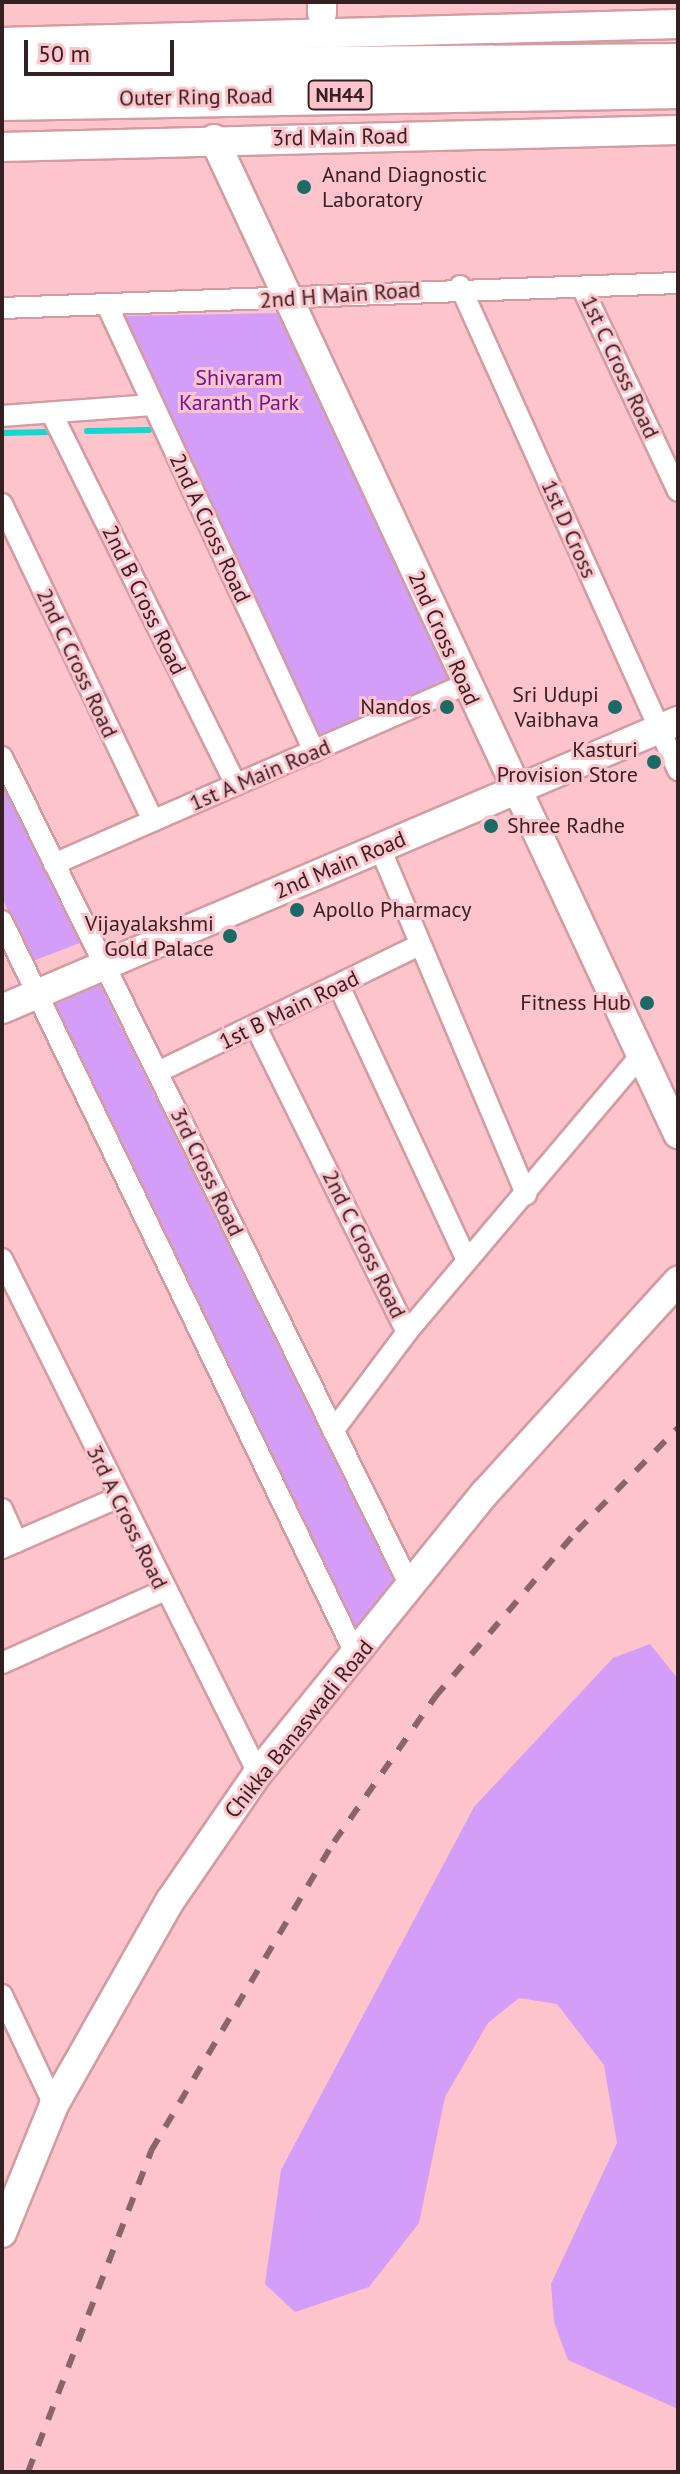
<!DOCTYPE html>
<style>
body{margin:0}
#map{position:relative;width:680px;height:2474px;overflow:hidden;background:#fdc4cb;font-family:"PT Sans",sans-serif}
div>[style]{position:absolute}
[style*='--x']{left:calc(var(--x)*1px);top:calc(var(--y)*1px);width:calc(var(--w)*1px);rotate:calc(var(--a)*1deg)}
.green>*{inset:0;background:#d39df8}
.stream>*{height:6px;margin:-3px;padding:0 3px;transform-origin:3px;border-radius:3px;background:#13d7d1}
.roads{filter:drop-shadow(2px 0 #d39ca3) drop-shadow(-2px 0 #d39ca3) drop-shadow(0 2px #d39ca3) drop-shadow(0 -2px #d39ca3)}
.street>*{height:20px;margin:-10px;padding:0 10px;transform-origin:10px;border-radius:10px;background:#fff}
.secondary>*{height:28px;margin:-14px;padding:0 14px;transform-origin:14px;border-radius:14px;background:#fff}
.highway>*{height:36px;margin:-18px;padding:0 18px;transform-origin:18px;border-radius:18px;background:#fff}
.rail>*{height:6px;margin-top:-3px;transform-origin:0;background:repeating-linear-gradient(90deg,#896569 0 14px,transparent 0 28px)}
.dots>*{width:22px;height:22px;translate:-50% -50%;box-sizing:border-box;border:4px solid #fdc4cb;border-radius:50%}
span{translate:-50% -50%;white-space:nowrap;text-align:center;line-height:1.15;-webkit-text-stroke:6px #fdc4cb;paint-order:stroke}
.shield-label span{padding:2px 6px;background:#fdc4cb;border:2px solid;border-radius:6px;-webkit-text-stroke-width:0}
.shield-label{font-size:20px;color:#341f21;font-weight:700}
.street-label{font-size:22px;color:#341f21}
.poi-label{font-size:22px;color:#341f21}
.left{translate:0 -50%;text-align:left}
.right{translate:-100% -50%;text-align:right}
.park-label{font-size:22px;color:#70149b}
.frame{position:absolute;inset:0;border:4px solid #341f21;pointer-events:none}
.scale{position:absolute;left:24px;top:40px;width:150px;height:36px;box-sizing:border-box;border:4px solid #341f21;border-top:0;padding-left:10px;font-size:24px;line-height:28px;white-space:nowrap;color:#341f21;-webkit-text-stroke:6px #fdc4cb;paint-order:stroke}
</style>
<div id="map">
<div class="green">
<div style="clip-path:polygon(287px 313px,451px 682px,319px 744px,123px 316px)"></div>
<div style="clip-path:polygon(2px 776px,85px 941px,33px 961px,2px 898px)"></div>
<div style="clip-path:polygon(100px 985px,396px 1585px,360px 1638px,54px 1005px)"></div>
<div style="clip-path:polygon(650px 1644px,678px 1679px,678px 2409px,568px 2360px,554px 2322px,551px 2284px,617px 2143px,604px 2065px,557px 2004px,519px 1998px,488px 2023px,445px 2097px,419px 2223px,369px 2287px,295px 2312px,265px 2284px,281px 2170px,474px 1807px,613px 1658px)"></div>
</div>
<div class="stream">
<div style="--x:87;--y:431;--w:62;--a:-0.9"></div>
<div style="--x:2;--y:433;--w:47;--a:-1.2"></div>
</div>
<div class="roads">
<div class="street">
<div style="--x:460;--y:286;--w:531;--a:65.75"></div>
<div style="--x:582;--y:287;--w:225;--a:64.8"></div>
<div style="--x:107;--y:305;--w:492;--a:65.1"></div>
<div style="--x:2;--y:308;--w:676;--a:-2.12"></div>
<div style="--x:52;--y:414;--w:414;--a:63.6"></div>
<div style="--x:2;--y:416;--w:151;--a:-4.2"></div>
<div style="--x:2;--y:504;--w:351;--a:64.5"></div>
<div style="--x:2;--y:757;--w:926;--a:63.79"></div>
<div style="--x:380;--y:848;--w:376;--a:67.1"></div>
<div style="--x:54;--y:864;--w:447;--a:-23.6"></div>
<div style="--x:2;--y:921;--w:817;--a:64.25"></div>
<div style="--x:339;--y:986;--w:303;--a:65"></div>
<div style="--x:256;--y:1027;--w:340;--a:63.7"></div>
<div style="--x:158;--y:1072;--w:290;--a:-25.9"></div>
<div style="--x:2;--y:1259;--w:574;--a:63.52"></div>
<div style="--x:333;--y:1431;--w:124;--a:-53.2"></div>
<div style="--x:407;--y:1332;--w:364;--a:-49.8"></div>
<div style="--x:2;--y:1509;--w:36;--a:66"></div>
<div style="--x:2;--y:1548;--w:125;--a:-23.5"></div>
<div style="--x:2;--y:1663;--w:176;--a:-24.1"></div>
<div style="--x:2;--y:1995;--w:122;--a:64.7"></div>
</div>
<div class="secondary">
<div style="--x:322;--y:13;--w:11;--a:-90"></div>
<div style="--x:2;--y:42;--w:676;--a:-1.53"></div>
<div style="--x:214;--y:139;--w:1098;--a:65"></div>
<div style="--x:2;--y:147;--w:676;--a:-1.44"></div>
<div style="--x:2;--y:1009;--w:735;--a:-23.08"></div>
<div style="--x:2;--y:2233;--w:138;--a:-67.9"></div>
<div style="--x:54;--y:2105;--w:235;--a:-60.4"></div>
<div style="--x:170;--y:1901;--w:155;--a:-55.5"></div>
<div style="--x:258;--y:1773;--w:360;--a:-51"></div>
<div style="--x:485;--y:1493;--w:287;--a:-47.7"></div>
</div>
<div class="highway">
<div style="--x:2;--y:68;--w:676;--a:-0.51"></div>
<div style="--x:2;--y:102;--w:676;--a:-1.02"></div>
</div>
</div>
<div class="rail">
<div style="--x:28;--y:2472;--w:344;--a:-69"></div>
<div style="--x:151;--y:2151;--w:359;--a:-59.4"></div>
<div style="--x:334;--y:1842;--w:177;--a:-55.1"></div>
<div style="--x:435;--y:1697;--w:218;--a:-49.5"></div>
<div style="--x:577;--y:1531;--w:144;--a:-45.6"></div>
</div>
<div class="dots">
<div style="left:304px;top:187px;background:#1d6966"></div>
<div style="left:447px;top:707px;background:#1d6966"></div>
<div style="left:615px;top:707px;background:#1d6966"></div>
<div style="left:654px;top:762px;background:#1d6966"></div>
<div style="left:491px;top:826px;background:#1d6966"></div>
<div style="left:297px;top:910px;background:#1d6966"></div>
<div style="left:230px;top:936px;background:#1d6966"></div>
<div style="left:647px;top:1003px;background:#1d6966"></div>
</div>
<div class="shield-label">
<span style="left:340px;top:95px">NH44</span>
</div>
<div class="street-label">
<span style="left:196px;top:97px;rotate:-1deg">Outer Ring Road</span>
<span style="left:340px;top:137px;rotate:-1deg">3rd Main Road</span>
<span style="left:340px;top:295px;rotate:-4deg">2nd H Main Road</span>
<span style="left:620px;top:367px;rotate:65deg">1st C Cross Road</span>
<span style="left:210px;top:528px;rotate:65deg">2nd A Cross Road</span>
<span style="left:569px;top:529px;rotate:66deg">1st D Cross</span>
<span style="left:144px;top:600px;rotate:64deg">2nd B Cross Road</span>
<span style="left:444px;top:638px;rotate:66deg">2nd Cross Road</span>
<span style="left:77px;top:663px;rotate:65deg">2nd C Cross Road</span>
<span style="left:260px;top:775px;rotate:-23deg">1st A Main Road</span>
<span style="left:340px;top:865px;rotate:-23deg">2nd Main Road</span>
<span style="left:289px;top:1010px;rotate:-26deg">1st B Main Road</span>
<span style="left:207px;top:1172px;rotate:64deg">3rd Cross Road</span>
<span style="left:364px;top:1244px;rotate:64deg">2nd C Cross Road</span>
<span style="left:127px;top:1517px;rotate:64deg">3rd A Cross Road</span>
<span style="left:299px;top:1729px;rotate:-51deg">Chikka Banaswadi Road</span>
</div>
<div class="poi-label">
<span class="left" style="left:322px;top:187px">Anand Diagnostic<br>Laboratory</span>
<span class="right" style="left:599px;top:707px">Sri Udupi<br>Vaibhava</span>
<span class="right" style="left:431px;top:707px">Nandos</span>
<span class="right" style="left:638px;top:762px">Kasturi<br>Provision Store</span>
<span class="left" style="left:507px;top:826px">Shree Radhe</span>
<span class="left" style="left:313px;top:910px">Apollo Pharmacy</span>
<span class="right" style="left:214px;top:936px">Vijayalakshmi<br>Gold Palace</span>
<span class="right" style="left:631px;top:1003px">Fitness Hub</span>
</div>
<div class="park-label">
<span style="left:239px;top:390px">Shivaram<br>Karanth Park</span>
</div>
<div class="frame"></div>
<div class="scale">50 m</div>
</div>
